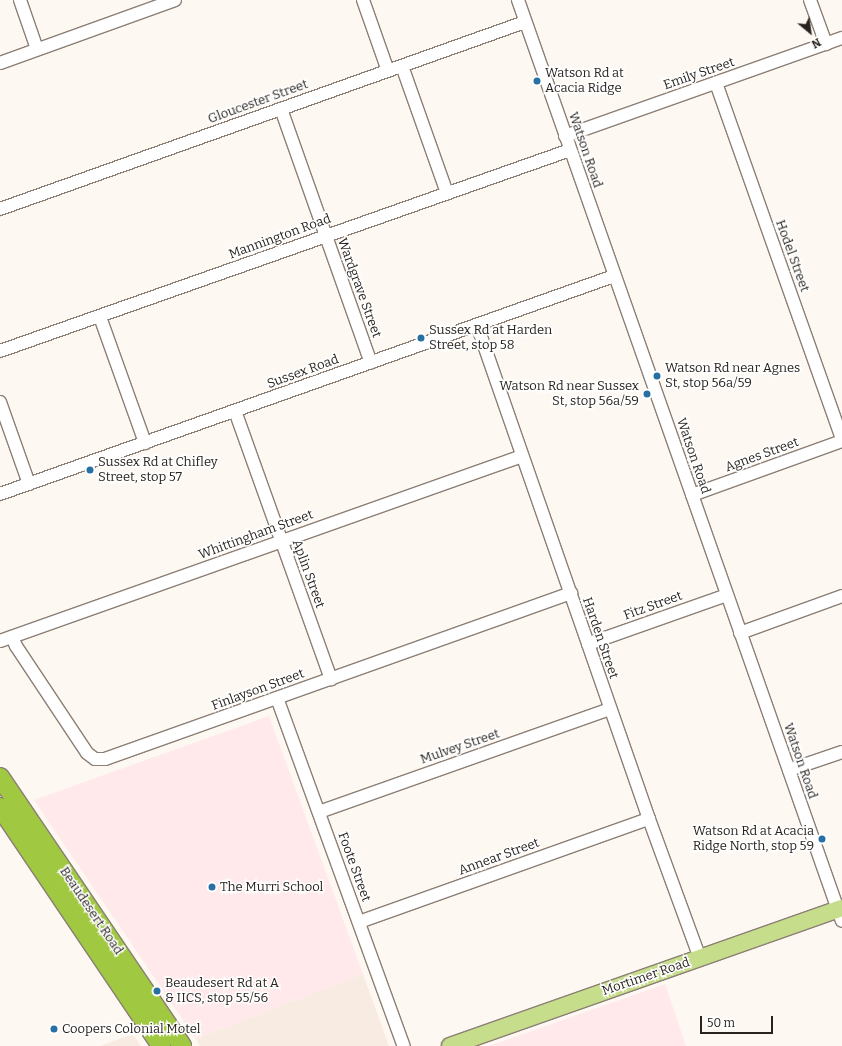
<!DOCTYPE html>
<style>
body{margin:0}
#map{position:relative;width:842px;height:1046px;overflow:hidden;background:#fef8f3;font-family:Bitter,serif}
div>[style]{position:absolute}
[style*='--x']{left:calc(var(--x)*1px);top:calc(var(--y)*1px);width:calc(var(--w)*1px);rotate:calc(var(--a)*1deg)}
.built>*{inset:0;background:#f8ebe2}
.education>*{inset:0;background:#ffe9ea}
.roads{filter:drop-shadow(1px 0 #8c7f75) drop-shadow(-1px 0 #8c7f75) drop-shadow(0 1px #8c7f75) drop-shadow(0 -1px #8c7f75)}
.minor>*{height:12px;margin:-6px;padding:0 6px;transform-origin:6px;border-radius:6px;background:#fff}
.major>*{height:16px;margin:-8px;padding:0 8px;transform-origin:8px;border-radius:8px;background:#c6de8c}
.highway>*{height:18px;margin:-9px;padding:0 9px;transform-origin:9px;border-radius:9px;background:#a0c840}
.dots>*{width:11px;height:11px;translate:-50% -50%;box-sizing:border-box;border:2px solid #fff;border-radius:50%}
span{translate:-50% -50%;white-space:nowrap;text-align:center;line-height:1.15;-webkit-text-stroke:3px #fff;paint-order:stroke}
.poi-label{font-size:13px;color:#292420}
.left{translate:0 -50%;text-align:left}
.right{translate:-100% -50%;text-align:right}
.street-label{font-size:13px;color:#292420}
.north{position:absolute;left:790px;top:12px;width:40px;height:40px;-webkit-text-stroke:3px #fff;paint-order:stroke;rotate:151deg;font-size:11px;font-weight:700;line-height:16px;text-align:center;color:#292420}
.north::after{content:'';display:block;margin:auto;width:14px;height:18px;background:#292420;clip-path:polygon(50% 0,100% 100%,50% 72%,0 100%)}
.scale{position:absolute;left:700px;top:1016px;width:73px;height:18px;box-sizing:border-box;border:2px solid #292420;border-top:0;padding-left:5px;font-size:12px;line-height:14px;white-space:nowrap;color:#292420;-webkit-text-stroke:3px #fff;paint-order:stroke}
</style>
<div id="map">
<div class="built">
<div style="clip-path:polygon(363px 974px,389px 1046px,200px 1046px,196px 1039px)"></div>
<div style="clip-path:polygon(133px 1034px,141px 1046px,100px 1046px)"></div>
</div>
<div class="education">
<div style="clip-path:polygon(269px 716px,363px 974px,196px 1039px,34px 800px)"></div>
<div style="clip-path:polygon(665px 984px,686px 1046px,488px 1046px,489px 1046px)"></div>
</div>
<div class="roads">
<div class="minor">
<div style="--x:20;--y:0;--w:52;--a:70.9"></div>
<div style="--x:363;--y:0;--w:75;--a:70.6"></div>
<div style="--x:518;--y:0;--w:976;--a:70.62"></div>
<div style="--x:810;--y:0;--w:47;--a:70"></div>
<div style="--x:0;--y:63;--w:186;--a:-19.8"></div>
<div style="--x:402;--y:66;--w:135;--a:70.5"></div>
<div style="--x:716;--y:83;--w:377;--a:70.5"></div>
<div style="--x:281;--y:109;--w:269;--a:70.5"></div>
<div style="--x:565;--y:136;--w:294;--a:-19.5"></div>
<div style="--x:0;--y:209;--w:557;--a:-19.61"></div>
<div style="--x:100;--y:317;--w:134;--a:70.3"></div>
<div style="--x:477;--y:325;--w:523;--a:70.8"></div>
<div style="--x:649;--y:819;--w:148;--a:69.9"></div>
<div style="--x:0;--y:351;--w:604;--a:-19.42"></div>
<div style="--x:0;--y:402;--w:87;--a:70.5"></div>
<div style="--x:235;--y:411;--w:285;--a:70.3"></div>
<div style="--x:0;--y:494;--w:652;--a:-19.55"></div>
<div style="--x:692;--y:495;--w:159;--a:-19.8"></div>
<div style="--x:740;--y:633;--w:109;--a:-19.9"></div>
<div style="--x:12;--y:637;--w:10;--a:66"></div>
<div style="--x:16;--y:646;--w:128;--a:56.4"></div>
<div style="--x:87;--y:753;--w:10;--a:37"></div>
<div style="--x:95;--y:759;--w:10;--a:0"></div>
<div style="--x:105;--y:759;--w:495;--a:-19.6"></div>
<div style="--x:0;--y:641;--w:554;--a:-19.51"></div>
<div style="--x:588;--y:644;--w:147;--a:-19.4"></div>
<div style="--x:277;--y:698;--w:370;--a:70"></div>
<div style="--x:789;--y:770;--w:56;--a:-18.8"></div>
<div style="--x:319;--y:812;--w:309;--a:-19.5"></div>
<div style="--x:359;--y:922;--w:308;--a:-19.6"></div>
</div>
<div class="major">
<div style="--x:450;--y:1046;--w:416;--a:-19.4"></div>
</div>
<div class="highway">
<div style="--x:0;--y:777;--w:325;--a:55.9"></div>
<div style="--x:0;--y:807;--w:288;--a:56"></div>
</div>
</div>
<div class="dots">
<div style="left:537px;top:81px;background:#2770a3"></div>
<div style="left:421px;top:338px;background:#2770a3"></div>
<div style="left:657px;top:376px;background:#2770a3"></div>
<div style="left:647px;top:394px;background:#2770a3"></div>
<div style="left:90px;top:470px;background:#2770a3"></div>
<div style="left:822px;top:839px;background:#2770a3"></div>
<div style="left:212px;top:887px;background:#2770a3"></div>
<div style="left:157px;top:991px;background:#2770a3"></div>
<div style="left:54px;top:1029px;background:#2770a3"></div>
</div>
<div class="poi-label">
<span class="left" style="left:545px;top:81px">Watson Rd at<br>Acacia Ridge</span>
<span class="left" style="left:429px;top:338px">Sussex Rd at Harden<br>Street, stop 58</span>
<span class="left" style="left:665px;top:376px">Watson Rd near Agnes<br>St, stop 56a/59</span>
<span class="right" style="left:639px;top:394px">Watson Rd near Sussex<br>St, stop 56a/59</span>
<span class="left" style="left:98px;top:470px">Sussex Rd at Chifley<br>Street, stop 57</span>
<span class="right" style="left:814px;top:839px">Watson Rd at Acacia<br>Ridge North, stop 59</span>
<span class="left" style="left:220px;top:887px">The Murri School</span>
<span class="left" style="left:165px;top:991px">Beaudesert Rd at A<br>&amp; IICS, stop 55/56</span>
<span class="left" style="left:62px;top:1029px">Coopers Colonial Motel</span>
</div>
<div class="street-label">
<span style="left:699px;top:74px;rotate:-19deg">Emily Street</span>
<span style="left:258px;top:102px;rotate:-20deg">Gloucester Street</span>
<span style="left:585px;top:150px;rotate:71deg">Watson Road</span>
<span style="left:280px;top:237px;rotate:-20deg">Mannington Road</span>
<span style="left:792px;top:256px;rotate:70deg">Hodel Street</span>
<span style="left:359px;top:288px;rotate:70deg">Wardgrave Street</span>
<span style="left:303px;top:372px;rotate:-20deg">Sussex Road</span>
<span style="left:762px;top:455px;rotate:-20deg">Agnes Street</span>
<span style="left:693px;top:456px;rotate:71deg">Watson Road</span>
<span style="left:256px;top:535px;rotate:-20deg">Whittingham Street</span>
<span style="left:308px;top:574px;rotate:70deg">Aplin Street</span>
<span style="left:653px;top:606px;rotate:-20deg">Fitz Street</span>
<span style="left:600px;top:638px;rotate:71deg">Harden Street</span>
<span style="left:258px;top:690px;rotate:-20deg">Finlayson Street</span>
<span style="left:460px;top:747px;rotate:-19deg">Mulvey Street</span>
<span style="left:800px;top:761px;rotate:71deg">Watson Road</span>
<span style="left:499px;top:857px;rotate:-20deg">Annear Street</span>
<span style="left:354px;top:867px;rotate:70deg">Foote Street</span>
<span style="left:91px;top:911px;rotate:56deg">Beaudesert Road</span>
<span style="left:646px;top:977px;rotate:-19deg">Mortimer Road</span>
</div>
<div class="north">N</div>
<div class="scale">50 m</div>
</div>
